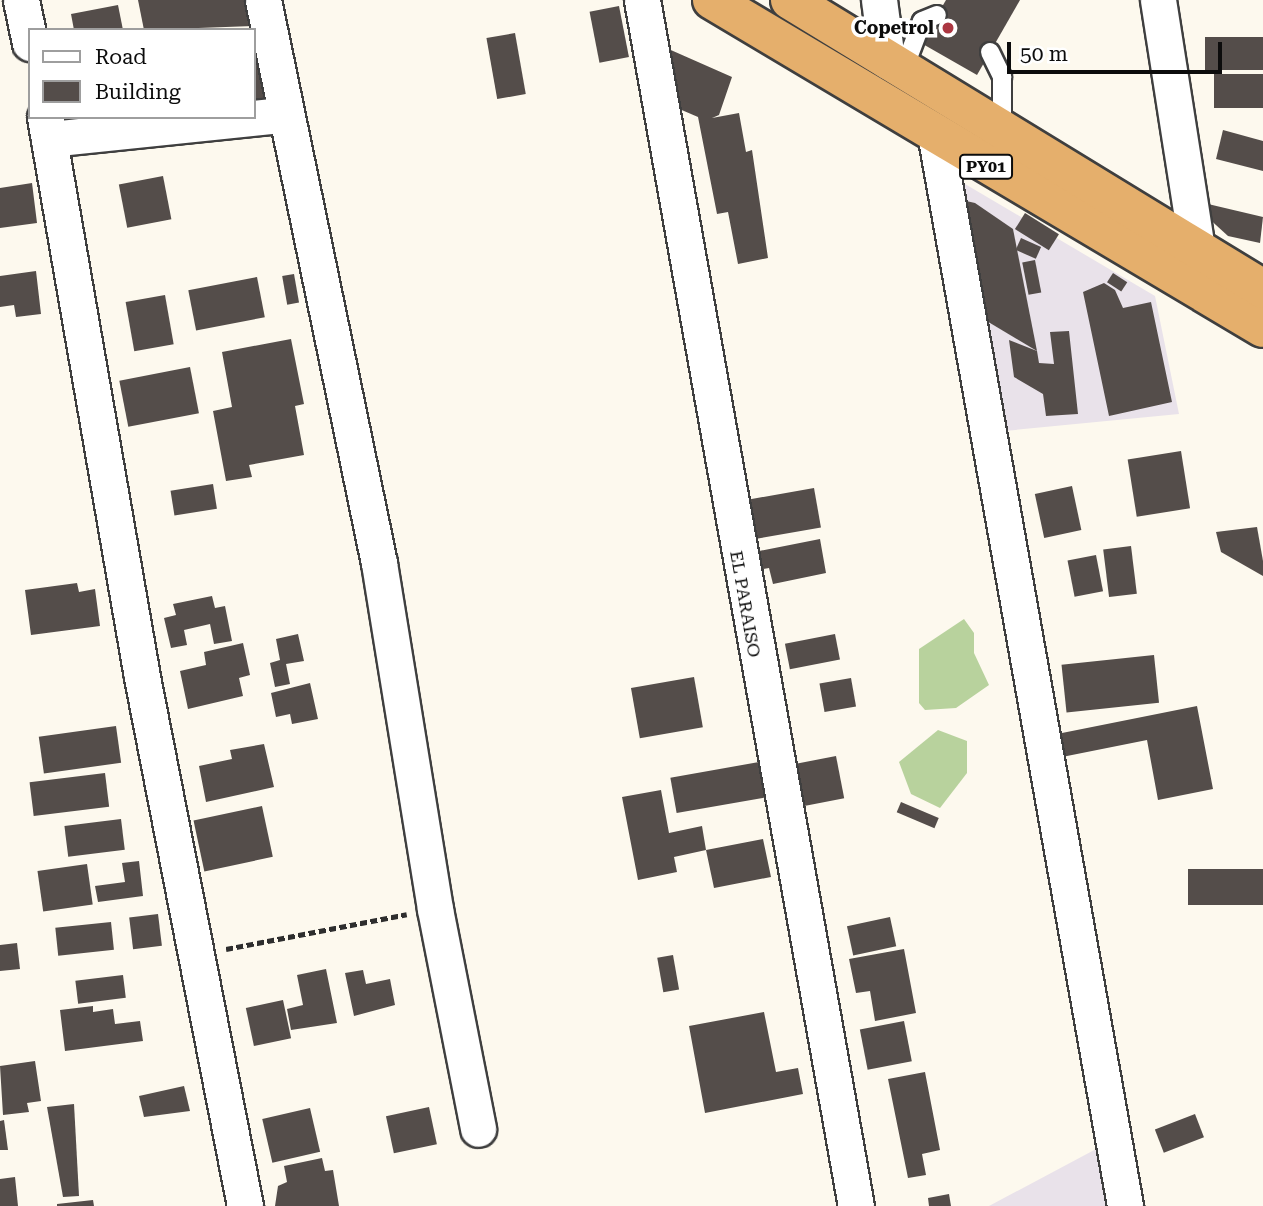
<!DOCTYPE html>
<style>
body{margin:0}
#map{position:relative;width:1263px;height:1206px;overflow:hidden;background:#fdf9ee;font-family:"Roboto Serif",serif}
div>[style]{position:absolute}
[style*='--x']{left:calc(var(--x)*1px);top:calc(var(--y)*1px);width:calc(var(--w)*1px);rotate:calc(var(--a)*1deg)}
.industrial>*{inset:0;background:#e9e2ea}
.forest>*{inset:0;background:#b8d29d}
.building>*{inset:0;background:#544d4a;transform-origin:0 0}
.path>*{height:4.5px;margin-top:-2.25px;transform-origin:0;background:repeating-linear-gradient(90deg,#2e2e2e 0 7px,transparent 0 10.5px)}
.roads{filter:drop-shadow(2px 0 #3f3f3f) drop-shadow(-2px 0 #3f3f3f) drop-shadow(0 2px #3f3f3f) drop-shadow(0 -2px #3f3f3f)}
.service>*{height:18px;margin:-9px;padding:0 9px;transform-origin:9px;border-radius:9px;background:#fff}
.minor>*{height:35px;margin:-17.5px;padding:0 17.5px;transform-origin:17.5px;border-radius:17.5px;background:#fff}
.trunk>*{height:38px;margin:-19px;padding:0 19px;transform-origin:19px;border-radius:19px;background:#e5af6c}
.dots>*{width:19px;height:19px;translate:-50% -50%;box-sizing:border-box;border:4px solid #fff;border-radius:50%}
span{translate:-50% -50%;white-space:nowrap;text-align:center;line-height:1.15;-webkit-text-stroke:7px #fff;paint-order:stroke}
.shield-label span{padding:2px 5px;background:#fff;border:2px solid;border-radius:5px;-webkit-text-stroke-width:0}
.shield-label{font-size:16px;color:#0c0c0c;font-weight:700}
.poi-label{font-size:18px;color:#0c0c0c;font-weight:700}
.right{translate:-100% -50%;text-align:right}
.street-label{font-size:18px;color:#0c0c0c}
.legend{position:absolute;left:28px;top:28px;width:228px;height:91px;box-sizing:border-box;background:#fff;border:2px solid #9e9e9e;margin:0;padding:9px 12px;list-style:none;font-size:21px;color:#0c0c0c}
.legend li{display:flex;align-items:center;gap:14px;height:35px}
.legend b{width:35px;border:2px solid #9e9e9e}
.scale{position:absolute;left:1007px;top:42px;width:215px;height:32px;box-sizing:border-box;border:4px solid #0c0c0c;border-top:0;padding-left:9px;font-size:21px;line-height:24px;white-space:nowrap;color:#0c0c0c;-webkit-text-stroke:5px #fff;paint-order:stroke}
</style>
<div id="map">
<div class="industrial">
<div style="clip-path:polygon(943px 171px,1155px 296px,1179px 414px,994px 432px)"></div>
<div style="clip-path:polygon(1113px 1140px,1127px 1206px,989px 1206px)"></div>
</div>
<div class="forest">
<div style="clip-path:polygon(964px 619px,974px 633px,974px 653px,989px 685px,956px 708px,925px 710px,919px 703px,919px 649px)"></div>
<div style="clip-path:polygon(938px 730px,967px 741px,967px 773px,940px 808px,911px 794px,899px 762px)"></div>
</div>
<div class="building">
<div style="clip-path:polygon(138px 0,249px 0,253px 26px,144px 30px)"></div>
<div style="clip-path:polygon(946px 0,1020px 0,977px 75px,921px 43px)"></div>
<div style="clip-path:polygon(118px 5px,123px 30px,74px 30px,71px 14px)"></div>
<div style="left:619px;top:6px;width:52px;height:30px;rotate:79deg"></div>
<div style="left:515px;top:33px;width:62px;height:29px;rotate:80deg"></div>
<div style="left:1263px;top:37px;width:33px;height:58px;rotate:90deg"></div>
<div style="clip-path:polygon(254px 41px,266px 100px,254px 102px)"></div>
<div style="clip-path:polygon(664px 47px,732px 77px,719px 115px,712px 118px,739px 113px,746px 152px,752px 150px,768px 258px,738px 264px,728px 212px,717px 214px,698px 117px,670px 105px)"></div>
<div style="left:1263px;top:74px;width:34px;height:49px;rotate:90deg"></div>
<div style="clip-path:polygon(1223px 130px,1263px 141px,1263px 171px,1216px 159px)"></div>
<div style="left:163px;top:176px;width:44px;height:45px;rotate:79deg"></div>
<div style="clip-path:polygon(32px 183px,37px 223px,0 228px,0 188px)"></div>
<div style="clip-path:polygon(953px 198px,975px 203px,1013px 229px,1037px 351px,970px 311px)"></div>
<div style="clip-path:polygon(1208px 204px,1263px 217px,1260px 243px,1228px 236px,1205px 215px)"></div>
<div style="left:1025px;top:213px;width:40px;height:19px;rotate:32deg"></div>
<div style="left:1021px;top:238px;width:22px;height:13px;rotate:24deg"></div>
<div style="left:1035px;top:260px;width:33px;height:13px;rotate:79deg"></div>
<div style="clip-path:polygon(36px 271px,41px 314px,16px 317px,14px 305px,0 307px,0 276px)"></div>
<div style="left:1113px;top:273px;width:17px;height:11px;rotate:33deg"></div>
<div style="left:294px;top:274px;width:29px;height:12px;rotate:80deg"></div>
<div style="left:257px;top:277px;width:41px;height:70px;rotate:79deg"></div>
<div style="clip-path:polygon(1104px 283px,1115px 290px,1123px 308px,1151px 302px,1172px 402px,1109px 416px,1083px 292px)"></div>
<div style="left:165px;top:295px;width:50px;height:40px;rotate:80deg"></div>
<div style="clip-path:polygon(1069px 331px,1078px 414px,1046px 416px,1043px 394px,1014px 377px,1009px 340px,1037px 351px,1039px 363px,1054px 364px,1050px 332px)"></div>
<div style="clip-path:polygon(291px 339px,304px 404px,295px 406px,304px 455px,249px 465px,252px 477px,226px 481px,213px 411px,232px 407px,222px 352px)"></div>
<div style="left:190px;top:367px;width:47px;height:72px;rotate:79deg"></div>
<div style="left:1181px;top:451px;width:58px;height:54px;rotate:81deg"></div>
<div style="left:213px;top:484px;width:25px;height:43px;rotate:81deg"></div>
<div style="left:1072px;top:486px;width:45px;height:38px;rotate:78deg"></div>
<div style="left:814px;top:488px;width:40px;height:73px;rotate:80deg"></div>
<div style="clip-path:polygon(1257px 527px,1263px 561px,1263px 576px,1221px 552px,1216px 532px)"></div>
<div style="clip-path:polygon(820px 539px,826px 573px,773px 584px,769px 568px,758px 570px,754px 552px)"></div>
<div style="left:1131px;top:546px;width:48px;height:28px;rotate:83deg"></div>
<div style="left:1096px;top:555px;width:37px;height:29px;rotate:79deg"></div>
<div style="clip-path:polygon(77px 583px,79px 592px,95px 589px,100px 626px,31px 635px,25px 590px)"></div>
<div style="clip-path:polygon(212px 596px,215px 608px,225px 606px,232px 641px,214px 644px,210px 624px,184px 630px,187px 645px,171px 648px,164px 618px,176px 615px,173px 604px)"></div>
<div style="clip-path:polygon(298px 634px,304px 661px,286px 664px,290px 684px,275px 687px,270px 663px,280px 660px,276px 639px)"></div>
<div style="left:835px;top:634px;width:26px;height:51px;rotate:79deg"></div>
<div style="clip-path:polygon(243px 643px,250px 675px,239px 678px,243px 696px,188px 709px,180px 671px,206px 665px,204px 652px)"></div>
<div style="left:1154px;top:655px;width:48px;height:93px;rotate:84deg"></div>
<div style="left:694px;top:677px;width:51px;height:64px;rotate:80deg"></div>
<div style="left:851px;top:678px;width:29px;height:32px;rotate:80deg"></div>
<div style="clip-path:polygon(310px 683px,318px 719px,292px 724px,290px 714px,276px 717px,271px 693px)"></div>
<div style="clip-path:polygon(1197px 706px,1213px 789px,1158px 800px,1147px 740px,1057px 758px,1052px 735px)"></div>
<div style="left:116px;top:726px;width:37px;height:78px;rotate:82deg"></div>
<div style="clip-path:polygon(264px 744px,274px 787px,206px 802px,199px 766px,232px 759px,230px 750px)"></div>
<div style="left:836px;top:756px;width:43px;height:42px;rotate:79deg"></div>
<div style="left:759px;top:762px;width:36px;height:90px;rotate:80deg"></div>
<div style="left:105px;top:773px;width:34px;height:76px;rotate:83deg"></div>
<div style="clip-path:polygon(661px 790px,669px 833px,702px 826px,706px 850px,763px 839px,771px 877px,714px 888px,706px 850px,674px 857px,677px 872px,638px 880px,622px 797px)"></div>
<div style="left:901px;top:802px;width:41px;height:11px;rotate:23deg"></div>
<div style="left:262px;top:806px;width:52px;height:70px;rotate:78deg"></div>
<div style="left:121px;top:819px;width:31px;height:57px;rotate:83deg"></div>
<div style="clip-path:polygon(139px 861px,143px 896px,98px 902px,95px 886px,125px 882px,122px 863px)"></div>
<div style="left:87px;top:864px;width:41px;height:50px;rotate:82deg"></div>
<div style="left:1263px;top:869px;width:36px;height:75px;rotate:90deg"></div>
<div style="left:158px;top:914px;width:32px;height:29px;rotate:83deg"></div>
<div style="left:890px;top:917px;width:30px;height:44px;rotate:78deg"></div>
<div style="left:111px;top:922px;width:28px;height:56px;rotate:84deg"></div>
<div style="clip-path:polygon(17px 943px,20px 969px,0 971px,0 945px)"></div>
<div style="clip-path:polygon(904px 949px,916px 1013px,875px 1021px,870px 991px,856px 993px,849px 959px)"></div>
<div style="left:673px;top:955px;width:35px;height:16px;rotate:80deg"></div>
<div style="clip-path:polygon(326px 969px,337px 1023px,291px 1030px,287px 1009px,303px 1005px,297px 975px)"></div>
<div style="clip-path:polygon(363px 970px,366px 984px,390px 979px,395px 1005px,354px 1016px,345px 973px)"></div>
<div style="left:123px;top:975px;width:23px;height:48px;rotate:83deg"></div>
<div style="left:283px;top:1000px;width:39px;height:38px;rotate:78deg"></div>
<div style="clip-path:polygon(93px 1006px,93px 1012px,113px 1009px,115px 1024px,140px 1021px,143px 1041px,65px 1051px,60px 1010px)"></div>
<div style="clip-path:polygon(764px 1012px,776px 1072px,798px 1068px,803px 1094px,705px 1113px,689px 1026px)"></div>
<div style="left:904px;top:1021px;width:41px;height:45px;rotate:79deg"></div>
<div style="clip-path:polygon(35px 1061px,41px 1101px,27px 1103px,29px 1112px,3px 1115px,0 1066px)"></div>
<div style="clip-path:polygon(925px 1072px,940px 1150px,922px 1154px,926px 1175px,908px 1178px,888px 1079px)"></div>
<div style="clip-path:polygon(184px 1086px,190px 1111px,144px 1117px,139px 1096px)"></div>
<div style="clip-path:polygon(74px 1104px,79px 1196px,63px 1197px,47px 1107px)"></div>
<div style="left:429px;top:1107px;width:38px;height:44px;rotate:78deg"></div>
<div style="left:310px;top:1108px;width:45px;height:49px;rotate:77deg"></div>
<div style="left:1195px;top:1114px;width:25px;height:43px;rotate:69deg"></div>
<div style="clip-path:polygon(4px 1120px,8px 1150px,0 1150px,0 1121px)"></div>
<div style="clip-path:polygon(322px 1158px,325px 1171px,333px 1170px,339px 1206px,275px 1206px,278px 1186px,287px 1182px,284px 1166px)"></div>
<div style="clip-path:polygon(15px 1177px,18px 1206px,0 1206px,0 1179px)"></div>
<div style="clip-path:polygon(949px 1194px,951px 1206px,929px 1206px,928px 1198px)"></div>
<div style="clip-path:polygon(93px 1200px,94px 1206px,57px 1206px,57px 1204px)"></div>
</div>
<div class="path">
<div style="--x:226;--y:949;--w:184;--a:-10.9"></div>
</div>
<div class="roads">
<div class="service">
<div style="--x:990;--y:52;--w:28;--a:64"></div>
<div style="--x:1002;--y:77;--w:55;--a:90"></div>
<div style="--x:903;--y:71;--w:53;--a:-69.2"></div>
<div style="--x:922;--y:21;--w:16;--a:-22"></div>
</div>
<div class="minor">
<div style="--x:21;--y:0;--w:44;--a:78.2"></div>
<div style="--x:263;--y:0;--w:575;--a:78.36"></div>
<div style="--x:379;--y:563;--w:351;--a:80.8"></div>
<div style="--x:435;--y:909;--w:224;--a:78.9"></div>
<div style="--x:642;--y:0;--w:1225;--a:79.94"></div>
<div style="--x:879;--y:0;--w:61;--a:82.4"></div>
<div style="--x:1158;--y:0;--w:252;--a:81.1"></div>
<div style="--x:45;--y:117;--w:568;--a:80.17"></div>
<div style="--x:142;--y:677;--w:539;--a:78.98"></div>
<div style="--x:936;--y:138;--w:1085;--a:79.96"></div>
<div style="--x:49;--y:139;--w:234;--a:-5.9"></div>
</div>
<div class="trunk">
<div style="--x:712;--y:0;--w:641;--a:30.76"></div>
<div style="--x:790;--y:0;--w:554;--a:31.42"></div>
</div>
</div>
<div class="dots">
<div style="left:948px;top:28px;background:#ab3641"></div>
</div>
<div class="shield-label">
<span style="left:986px;top:167px">PY01</span>
</div>
<div class="poi-label">
<span class="right" style="left:934px;top:28px">Copetrol</span>
</div>
<div class="street-label">
<span style="left:745px;top:604px;rotate:80deg">EL PARAISO</span>
</div>
<ul class="legend">
<li><b style="height:9px;background:#fff"></b>Road</li>
<li><b style="height:19px;background:#544d4a"></b>Building</li>
</ul>
<div class="scale">50 m</div>
</div>
